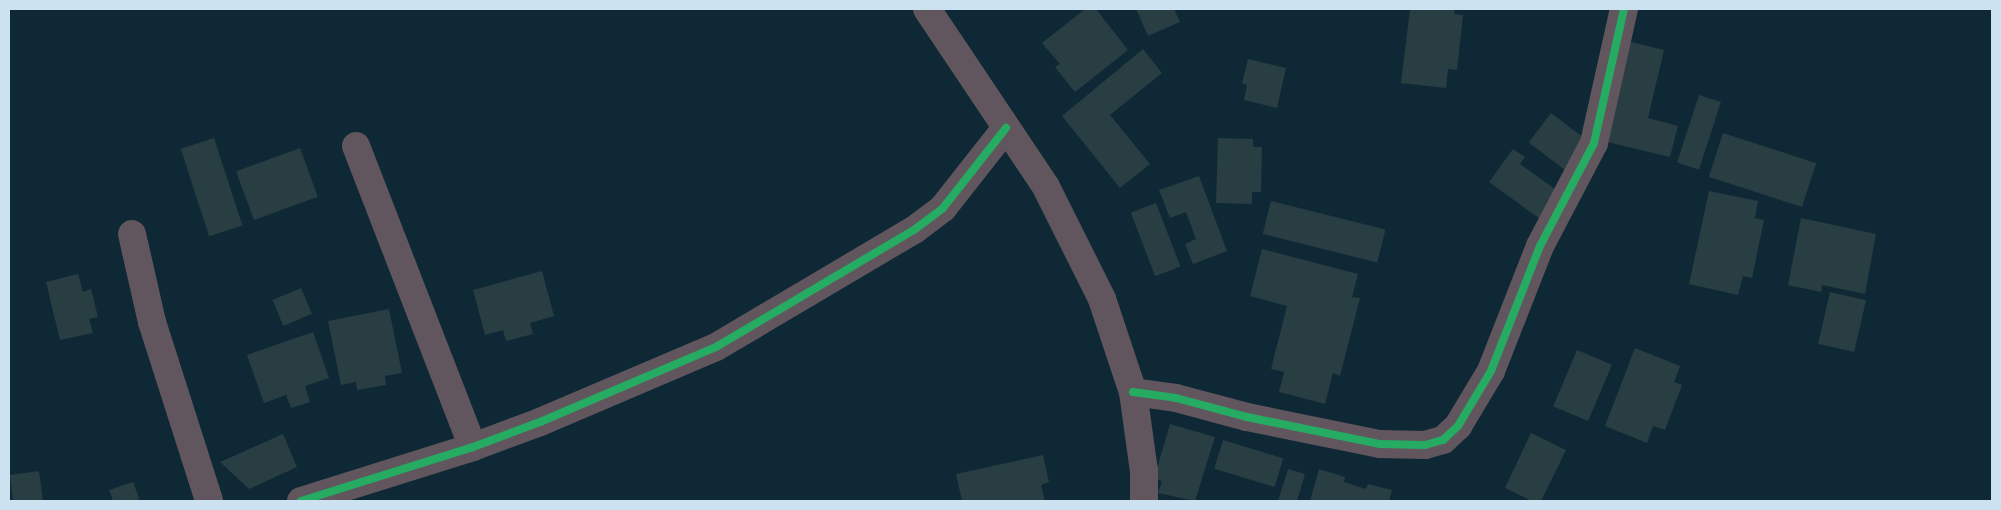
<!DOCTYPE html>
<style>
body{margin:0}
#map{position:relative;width:2001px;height:510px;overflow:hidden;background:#0f2835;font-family:Inter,sans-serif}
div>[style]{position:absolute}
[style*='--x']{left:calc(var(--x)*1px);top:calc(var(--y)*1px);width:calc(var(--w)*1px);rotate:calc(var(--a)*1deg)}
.building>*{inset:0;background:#283e42;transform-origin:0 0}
.street>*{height:28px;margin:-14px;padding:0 14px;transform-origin:14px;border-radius:14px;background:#61565d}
.cycleway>*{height:8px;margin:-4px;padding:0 4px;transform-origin:4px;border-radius:4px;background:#26ab63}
span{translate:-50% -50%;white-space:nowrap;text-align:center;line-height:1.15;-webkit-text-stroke:4px #03131d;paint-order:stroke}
.frame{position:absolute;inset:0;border:10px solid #cce2f1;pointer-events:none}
</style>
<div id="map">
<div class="building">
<div style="clip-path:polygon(1085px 9px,1096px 9px,1128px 50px,1075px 92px,1055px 67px,1060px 64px,1042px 43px)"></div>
<div style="clip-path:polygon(1136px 9px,1174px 9px,1180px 22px,1148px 36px)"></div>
<div style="clip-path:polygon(1410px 9px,1455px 9px,1454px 14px,1463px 15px,1457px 70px,1448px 69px,1446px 88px,1401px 83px)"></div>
<div style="clip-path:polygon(1627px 41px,1664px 50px,1648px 118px,1678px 126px,1670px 157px,1603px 141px)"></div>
<div style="clip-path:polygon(1143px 49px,1162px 73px,1110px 115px,1150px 164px,1120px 188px,1062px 116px)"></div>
<div style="clip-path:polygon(1248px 59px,1286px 68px,1277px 108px,1244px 100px,1247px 85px,1242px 83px)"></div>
<div style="left:1699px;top:95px;width:23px;height:71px;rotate:18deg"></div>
<div style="left:1551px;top:113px;width:48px;height:37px;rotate:37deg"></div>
<div style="left:1723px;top:133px;width:98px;height:46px;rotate:18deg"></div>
<div style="left:214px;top:138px;width:92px;height:35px;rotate:72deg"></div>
<div style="clip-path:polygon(1218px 138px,1253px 139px,1253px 147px,1262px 147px,1261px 192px,1252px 192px,1252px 204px,1216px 203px)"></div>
<div style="left:300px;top:148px;width:52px;height:68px;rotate:70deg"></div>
<div style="clip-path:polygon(1513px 149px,1525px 157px,1520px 164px,1559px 192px,1540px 219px,1489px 182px)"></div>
<div style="clip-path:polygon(1199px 176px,1227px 251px,1193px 264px,1185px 244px,1196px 239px,1186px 212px,1170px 218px,1159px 190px)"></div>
<div style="clip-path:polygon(1709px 191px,1758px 201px,1755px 218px,1764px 220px,1752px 278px,1743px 276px,1738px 295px,1689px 284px)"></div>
<div style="left:1271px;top:201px;width:118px;height:34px;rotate:14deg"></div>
<div style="left:1156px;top:203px;width:68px;height:27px;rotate:69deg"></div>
<div style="clip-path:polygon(1801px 218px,1876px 234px,1865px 294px,1822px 285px,1821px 292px,1788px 285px)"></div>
<div style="clip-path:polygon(1262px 249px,1358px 274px,1352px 297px,1360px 298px,1340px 376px,1333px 373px,1325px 404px,1279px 392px,1284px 372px,1271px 369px,1287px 306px,1250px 296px)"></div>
<div style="clip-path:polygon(542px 271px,554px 316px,530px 323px,533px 334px,506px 341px,503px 330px,485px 335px,473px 290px)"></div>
<div style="clip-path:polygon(78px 274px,83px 292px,91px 289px,98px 317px,89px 319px,93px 333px,60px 340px,46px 282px)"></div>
<div style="left:301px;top:288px;width:28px;height:31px;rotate:67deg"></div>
<div style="left:1830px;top:292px;width:37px;height:53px;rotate:13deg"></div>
<div style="clip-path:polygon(389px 309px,402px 373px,385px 376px,386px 385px,357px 390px,356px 382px,341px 385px,328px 321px)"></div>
<div style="clip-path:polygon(313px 332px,329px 378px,305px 386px,310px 402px,291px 408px,286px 395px,264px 403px,247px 355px)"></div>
<div style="clip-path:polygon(1635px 348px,1680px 366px,1674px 382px,1682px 385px,1665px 430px,1653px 426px,1647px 443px,1605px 426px)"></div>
<div style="left:1577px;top:350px;width:38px;height:61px;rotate:23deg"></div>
<div style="clip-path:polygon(1170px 424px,1215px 437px,1195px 501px,1158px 493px,1162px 481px,1154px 479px)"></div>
<div style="clip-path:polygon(1531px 433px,1566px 450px,1541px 501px,1532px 501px,1505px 488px)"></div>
<div style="clip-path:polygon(283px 434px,297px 467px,249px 489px,220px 462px)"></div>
<div style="left:1223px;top:440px;width:63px;height:30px;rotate:17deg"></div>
<div style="clip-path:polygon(1043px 455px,1049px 482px,1041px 485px,1045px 501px,962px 501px,956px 474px)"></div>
<div style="clip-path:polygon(1288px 469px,1305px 474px,1297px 501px,1278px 501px)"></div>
<div style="clip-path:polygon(1319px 469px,1345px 477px,1344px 482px,1366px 489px,1368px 484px,1392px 490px,1389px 501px,1310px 501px)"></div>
<div style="clip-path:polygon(39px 471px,43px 501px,13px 501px,10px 475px)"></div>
<div style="clip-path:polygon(133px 482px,140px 501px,113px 501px,109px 490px)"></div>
</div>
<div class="street">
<div style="--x:927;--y:9;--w:214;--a:56.2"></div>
<div style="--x:1046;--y:187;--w:125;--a:63.4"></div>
<div style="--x:1102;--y:299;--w:98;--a:71.6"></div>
<div style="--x:1133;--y:392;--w:80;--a:82.1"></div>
<div style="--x:1144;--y:471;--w:30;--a:90"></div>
<div style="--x:356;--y:146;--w:323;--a:68.8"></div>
<div style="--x:132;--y:234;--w:90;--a:77.2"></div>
<div style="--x:152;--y:322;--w:188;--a:72.3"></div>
<div style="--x:1133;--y:392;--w:43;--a:7.9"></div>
<div style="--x:1176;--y:398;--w:73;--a:15"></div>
<div style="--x:1247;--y:417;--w:136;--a:11.5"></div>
<div style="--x:1380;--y:444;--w:45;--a:1.3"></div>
<div style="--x:1425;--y:445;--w:19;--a:-16"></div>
<div style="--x:1443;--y:440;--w:21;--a:-43"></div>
<div style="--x:1458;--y:426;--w:64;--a:-59"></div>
<div style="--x:1491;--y:371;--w:134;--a:-68.6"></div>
<div style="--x:1540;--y:246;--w:116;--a:-62.3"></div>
<div style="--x:1594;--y:143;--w:137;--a:-77.4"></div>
<div style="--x:301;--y:501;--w:180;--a:-17.4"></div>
<div style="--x:473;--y:447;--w:72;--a:-20.5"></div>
<div style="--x:540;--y:422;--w:191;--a:-23.1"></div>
<div style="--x:716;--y:347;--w:230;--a:-30.6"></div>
<div style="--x:914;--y:230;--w:36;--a:-37"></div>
<div style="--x:943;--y:208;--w:102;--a:-51.8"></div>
</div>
<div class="cycleway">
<div style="--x:1133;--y:392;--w:43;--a:7.9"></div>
<div style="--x:1176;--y:398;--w:73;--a:15"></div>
<div style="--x:1247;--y:417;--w:136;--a:11.5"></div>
<div style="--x:1380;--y:444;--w:45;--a:1.3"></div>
<div style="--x:1425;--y:445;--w:19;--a:-16"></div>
<div style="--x:1443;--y:440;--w:21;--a:-43"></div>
<div style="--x:1458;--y:426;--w:64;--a:-59"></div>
<div style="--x:1491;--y:371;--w:134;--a:-68.6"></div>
<div style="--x:1540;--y:246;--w:116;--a:-62.3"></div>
<div style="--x:1594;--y:143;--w:137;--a:-77.4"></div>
<div style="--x:301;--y:501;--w:180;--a:-17.4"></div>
<div style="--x:473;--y:447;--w:72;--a:-20.5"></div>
<div style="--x:540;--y:422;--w:191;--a:-23.1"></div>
<div style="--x:716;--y:347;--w:230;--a:-30.6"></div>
<div style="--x:914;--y:230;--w:36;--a:-37"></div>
<div style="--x:943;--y:208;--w:102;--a:-51.8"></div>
</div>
<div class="frame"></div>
</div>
